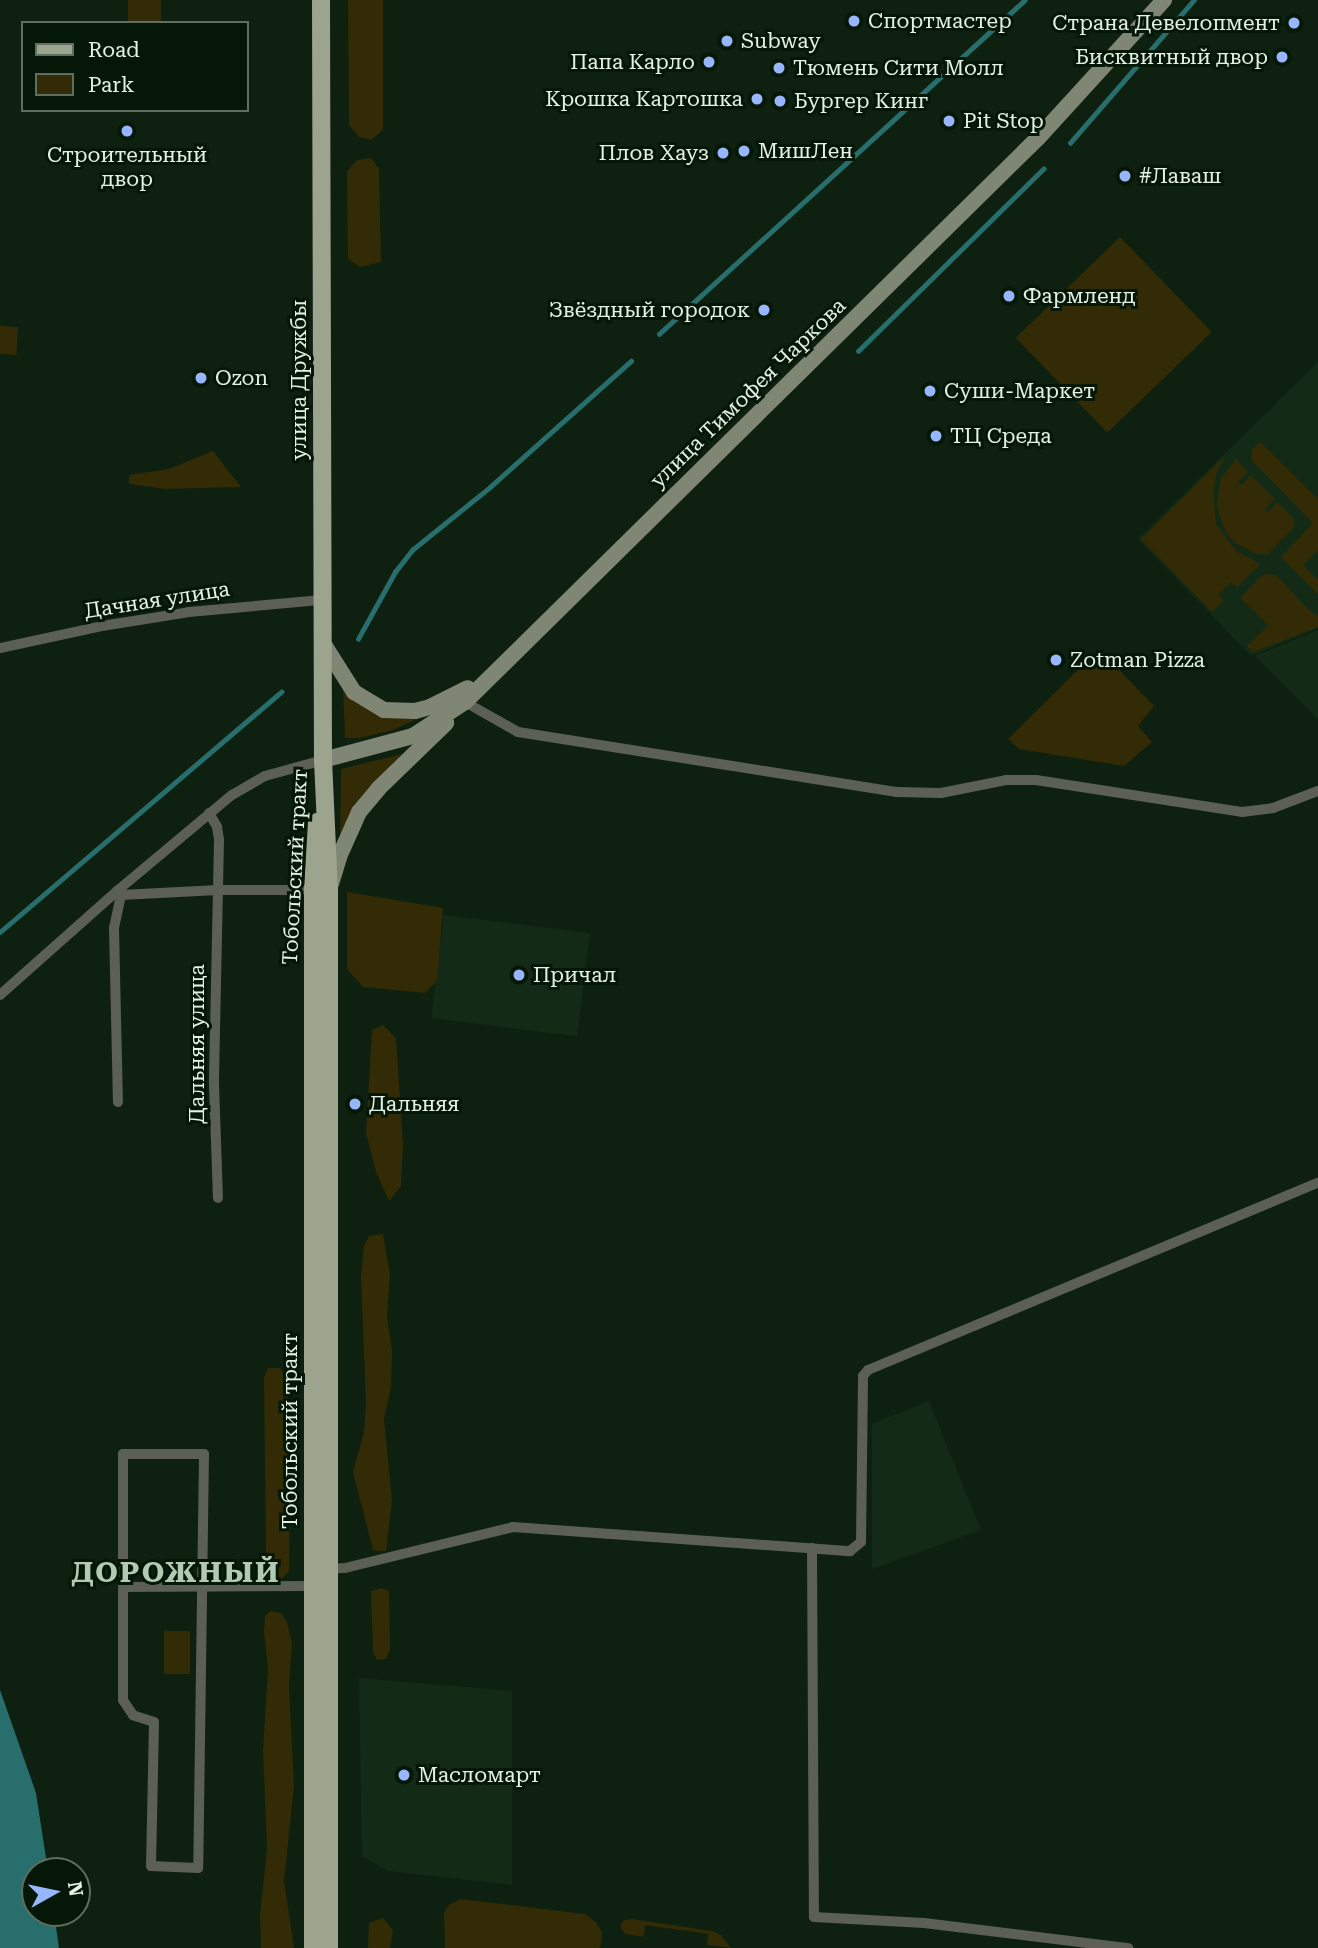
<!DOCTYPE html>
<meta charset="utf-8">
<style>
body{margin:0}
#map{position:relative;width:1318px;height:1948px;overflow:hidden;background:#0e200f;font-family:"Roboto Serif",serif}
div>[style]{position:absolute}
[style*='--x']{left:calc(var(--x)*1px);top:calc(var(--y)*1px);width:calc(var(--w)*1px);rotate:calc(var(--a)*1deg)}
.built>*{inset:0;background:#132b16;transform-origin:0 0}
.green>*{inset:0;background:#322b06;transform-origin:0 0}
.water>*{inset:0;background:#276e6d}
.stream>*{height:4.5px;margin:-2.25px;padding:0 2.25px;transform-origin:2.25px;border-radius:2.25px;background:#276e6d}
.street>*{height:10px;margin:-5px;padding:0 5px;transform-origin:5px;border-radius:5px;background:#5b5f54}
.secondary>*{height:16px;margin:-8px;padding:0 8px;transform-origin:8px;border-radius:8px;background:#808674}
.primary>*{height:18px;margin:-9px;padding:0 9px;transform-origin:9px;border-radius:9px;background:#9da48d}
.dots>*{width:19px;height:19px;translate:-50% -50%;box-sizing:border-box;border:4px solid #051707;border-radius:50%}
span{translate:-50% -50%;white-space:nowrap;text-align:center;line-height:1.15;-webkit-text-stroke:6px #051707;paint-order:stroke}
.poi-label{font-size:21px;color:#e4f1e5}
.left{translate:0 -50%;text-align:left}
.right{translate:-100% -50%;text-align:right}
.street-label{font-size:21px;color:#e4f1e5}
.district-label{font-size:28px;color:#b2c9b2;font-weight:700;letter-spacing:2px}
.legend{position:absolute;left:21px;top:21px;width:228px;height:91px;box-sizing:border-box;background:#051707;border:2px solid #5e6e60;margin:0;padding:9px 12px;list-style:none;font-size:21px;color:#e4f1e5}
.legend li{display:flex;align-items:center;gap:14px;height:35px}
.legend b{width:35px;border:2px solid #5e6e60}
.north{position:absolute;left:21px;top:1857px;width:70px;height:70px;box-sizing:border-box;background:#051707;border:2px solid #5e6e60;border-radius:50%;rotate:81deg;font-size:19px;font-weight:700;line-height:28px;text-align:center;color:#e4f1e5}
.north::after{content:'';display:block;margin:auto;width:24px;height:32px;background:#98b6fd;clip-path:polygon(50% 0,100% 100%,50% 72%,0 100%)}
</style>
<div id="map">
<div class="built">
<div style="clip-path:polygon(1318px 362px,1318px 628px,1251px 656px,1138px 539px)"></div>
<div style="clip-path:polygon(1318px 630px,1318px 719px,1255px 656px)"></div>
<div style="left:444px;top:915px;width:147px;height:104px;rotate:7deg"></div>
<div style="clip-path:polygon(929px 1401px,981px 1530px,872px 1569px,872px 1424px)"></div>
<div style="clip-path:polygon(359px 1678px,512px 1691px,512px 1885px,388px 1871px,362px 1856px)"></div>
</div>
<div class="green">
<div style="left:128px;top:0;width:33px;height:23px"></div>
<div style="clip-path:polygon(348px 0,383px 0,383px 130px,371px 140px,359px 137px,349px 125px)"></div>
<div style="clip-path:polygon(371px 158px,379px 169px,381px 262px,360px 267px,348px 259px,347px 171px,357px 160px)"></div>
<div style="left:1120px;top:237px;width:132px;height:145px;rotate:46deg"></div>
<div style="left:0;top:326px;width:18px;height:28px;rotate:3deg"></div>
<div style="clip-path:polygon(1261px 442px,1318px 499px,1318px 550px,1303px 565px,1318px 580px,1318px 594px,1281px 557px,1313px 523px,1252px 461px,1252px 449px)"></div>
<div style="clip-path:polygon(213px 451px,241px 487px,166px 489px,129px 484px,129px 475px,169px 469px)"></div>
<div style="clip-path:polygon(1225px 456px,1217px 472px,1213px 491px,1216px 524px,1236px 551px,1260px 564px,1237px 587px,1231px 582px,1218px 595px,1224px 601px,1212px 612px,1141px 539px)"></div>
<div style="clip-path:polygon(1236px 459px,1248px 472px,1238px 482px,1242px 485px,1251px 475px,1275px 499px,1265px 509px,1268px 512px,1278px 502px,1294px 519px,1294px 527px,1268px 554px,1257px 554px,1237px 544px,1228px 536px,1219px 515px,1217px 503px,1221px 478px)"></div>
<div style="clip-path:polygon(1271px 574px,1277px 576px,1312px 613px,1318px 616px,1318px 627px,1253px 652px,1247px 646px,1268px 625px,1240px 598px,1262px 575px)"></div>
<div style="clip-path:polygon(1099px 649px,1154px 706px,1138px 726px,1152px 742px,1124px 766px,1019px 749px,1008px 739px)"></div>
<div style="clip-path:polygon(343px 687px,359px 704px,378px 713px,432px 712px,393px 730px,360px 738px,345px 738px)"></div>
<div style="clip-path:polygon(402px 754px,354px 805px,340px 838px,341px 769px)"></div>
<div style="clip-path:polygon(347px 892px,443px 908px,437px 981px,425px 993px,363px 987px,347px 969px)"></div>
<div style="clip-path:polygon(383px 1025px,396px 1038px,403px 1145px,401px 1186px,389px 1201px,376px 1172px,366px 1133px,372px 1030px)"></div>
<div style="clip-path:polygon(383px 1234px,390px 1274px,387px 1318px,392px 1350px,391px 1387px,384px 1419px,392px 1501px,386px 1551px,379px 1551px,373px 1550px,353px 1472px,364px 1432px,366px 1403px,361px 1277px,364px 1246px,369px 1236px)"></div>
<div style="clip-path:polygon(268px 1368px,280px 1368px,286px 1377px,291px 1435px,289px 1571px,282px 1579px,273px 1579px,268px 1570px,266px 1551px,264px 1378px)"></div>
<div style="clip-path:polygon(381px 1588px,389px 1591px,390px 1650px,386px 1659px,377px 1660px,373px 1652px,371px 1591px)"></div>
<div style="clip-path:polygon(270px 1611px,281px 1613px,287px 1622px,292px 1643px,289px 1686px,294px 1786px,284px 1881px,294px 1948px,261px 1948px,260px 1915px,267px 1849px,263px 1751px,268px 1668px,264px 1632px,265px 1616px)"></div>
<div style="left:164px;top:1631px;width:26px;height:43px"></div>
<div style="clip-path:polygon(460px 1899px,585px 1914px,596px 1922px,602px 1932px,601px 1945px,599px 1948px,445px 1948px,444px 1913px,449px 1905px)"></div>
<div style="clip-path:polygon(383px 1918px,393px 1930px,390px 1948px,368px 1948px,369px 1923px)"></div>
<div style="clip-path:polygon(632px 1919px,712px 1931px,721px 1935px,731px 1948px,707px 1945px,708px 1934px,645px 1925px,644px 1937px,625px 1934px,620px 1926px,624px 1920px)"></div>
</div>
<div class="water">
<div style="clip-path:polygon(0 1690px,36px 1793px,48px 1871px,35px 1871px,35px 1913px,54px 1913px,59px 1948px,0 1948px)"></div>
</div>
<div class="stream">
<div style="--x:1070;--y:143;--w:189;--a:-49.1"></div>
<div style="--x:659;--y:334;--w:495;--a:-42.4"></div>
<div style="--x:858;--y:351;--w:260;--a:-44.5"></div>
<div style="--x:358;--y:639;--w:77;--a:-61.1"></div>
<div style="--x:395;--y:572;--w:28;--a:-52"></div>
<div style="--x:412;--y:550;--w:100;--a:-38.9"></div>
<div style="--x:490;--y:487;--w:189;--a:-41.8"></div>
<div style="--x:0;--y:932;--w:370;--a:-40.5"></div>
</div>
<div class="street">
<div style="--x:0;--y:648;--w:104;--a:-12.2"></div>
<div style="--x:102;--y:626;--w:88;--a:-9.1"></div>
<div style="--x:189;--y:612;--w:134;--a:-5.2"></div>
<div style="--x:465;--y:702;--w:61;--a:29.5"></div>
<div style="--x:518;--y:732;--w:384;--a:9"></div>
<div style="--x:897;--y:792;--w:44;--a:1.3"></div>
<div style="--x:941;--y:793;--w:66;--a:-11.3"></div>
<div style="--x:1006;--y:780;--w:30;--a:0"></div>
<div style="--x:1036;--y:780;--w:208;--a:8.8"></div>
<div style="--x:1242;--y:812;--w:31;--a:-7"></div>
<div style="--x:1273;--y:808;--w:48;--a:-20.7"></div>
<div style="--x:209;--y:813;--w:16;--a:60"></div>
<div style="--x:217;--y:827;--w:13;--a:81"></div>
<div style="--x:219;--y:840;--w:244;--a:91.2"></div>
<div style="--x:214;--y:1084;--w:114;--a:88"></div>
<div style="--x:117;--y:891;--w:6;--a:45"></div>
<div style="--x:121;--y:895;--w:34;--a:102"></div>
<div style="--x:114;--y:928;--w:174;--a:88.7"></div>
<div style="--x:121;--y:895;--w:97;--a:-3"></div>
<div style="--x:218;--y:890;--w:95;--a:0"></div>
<div style="--x:0;--y:995;--w:157;--a:-41.6"></div>
<div style="--x:117;--y:891;--w:150;--a:-39.9"></div>
<div style="--x:232;--y:795;--w:38;--a:-30"></div>
<div style="--x:265;--y:776;--w:60;--a:-15.4"></div>
<div style="--x:123;--y:1454;--w:81;--a:0"></div>
<div style="--x:204;--y:1454;--w:414;--a:90.8"></div>
<div style="--x:198;--y:1868;--w:47;--a:-177.6"></div>
<div style="--x:151;--y:1866;--w:144;--a:-88.8"></div>
<div style="--x:154;--y:1722;--w:22;--a:-162"></div>
<div style="--x:133;--y:1715;--w:18;--a:-124"></div>
<div style="--x:123;--y:1700;--w:246;--a:-90"></div>
<div style="--x:812;--y:1548;--w:369;--a:89.7"></div>
<div style="--x:814;--y:1917;--w:110;--a:3.1"></div>
<div style="--x:924;--y:1923;--w:206;--a:7"></div>
<div style="--x:329;--y:1569;--w:16;--a:-4"></div>
<div style="--x:345;--y:1568;--w:173;--a:-13.7"></div>
<div style="--x:513;--y:1527;--w:338;--a:4.1"></div>
<div style="--x:850;--y:1551;--w:14;--a:-39"></div>
<div style="--x:861;--y:1542;--w:166;--a:-89.3"></div>
<div style="--x:863;--y:1376;--w:8;--a:-50"></div>
<div style="--x:868;--y:1370;--w:487;--a:-22.6"></div>
<div style="--x:124;--y:1587;--w:189;--a:-0.3"></div>
</div>
<div class="secondary">
<div style="--x:323;--y:643;--w:58;--a:57.7"></div>
<div style="--x:354;--y:692;--w:35;--a:31"></div>
<div style="--x:384;--y:710;--w:31;--a:2"></div>
<div style="--x:415;--y:711;--w:16;--a:-15"></div>
<div style="--x:430;--y:707;--w:42;--a:-26.6"></div>
<div style="--x:323;--y:760;--w:93;--a:-14.9"></div>
<div style="--x:413;--y:736;--w:62;--a:-33.2"></div>
<div style="--x:465;--y:702;--w:804;--a:-44.55"></div>
<div style="--x:1038;--y:138;--w:187;--a:-47.6"></div>
<div style="--x:331;--y:884;--w:28;--a:-73"></div>
<div style="--x:339;--y:857;--w:49;--a:-66"></div>
<div style="--x:359;--y:812;--w:30;--a:-50"></div>
<div style="--x:378;--y:789;--w:95;--a:-44.1"></div>
</div>
<div class="primary">
<div style="--x:321;--y:0;--w:760;--a:89.85"></div>
<div style="--x:323;--y:760;--w:130;--a:87.4"></div>
<div style="--x:329;--y:890;--w:1058;--a:90"></div>
<div style="--x:313;--y:1948;--w:1058;--a:-90"></div>
<div style="--x:313;--y:890;--w:68;--a:-86.6"></div>
</div>
<div class="dots">
<div style="left:854px;top:21px;background:#98b6fd"></div>
<div style="left:1294px;top:23px;background:#98b6fd"></div>
<div style="left:727px;top:41px;background:#98b6fd"></div>
<div style="left:1282px;top:57px;background:#98b6fd"></div>
<div style="left:709px;top:62px;background:#98b6fd"></div>
<div style="left:779px;top:68px;background:#98b6fd"></div>
<div style="left:757px;top:99px;background:#98b6fd"></div>
<div style="left:780px;top:101px;background:#98b6fd"></div>
<div style="left:949px;top:121px;background:#98b6fd"></div>
<div style="left:127px;top:131px;background:#98b6fd"></div>
<div style="left:744px;top:151px;background:#98b6fd"></div>
<div style="left:723px;top:153px;background:#98b6fd"></div>
<div style="left:1125px;top:176px;background:#98b6fd"></div>
<div style="left:1009px;top:296px;background:#98b6fd"></div>
<div style="left:764px;top:310px;background:#98b6fd"></div>
<div style="left:201px;top:378px;background:#98b6fd"></div>
<div style="left:930px;top:391px;background:#98b6fd"></div>
<div style="left:936px;top:436px;background:#98b6fd"></div>
<div style="left:1056px;top:660px;background:#98b6fd"></div>
<div style="left:519px;top:975px;background:#98b6fd"></div>
<div style="left:355px;top:1104px;background:#98b6fd"></div>
<div style="left:404px;top:1775px;background:#98b6fd"></div>
</div>
<div class="poi-label">
<span class="left" style="left:868px;top:21px">Спортмастер</span>
<span class="right" style="left:1280px;top:23px">Страна Девелопмент</span>
<span class="left" style="left:741px;top:41px">Subway</span>
<span class="right" style="left:1268px;top:57px">Бисквитный двор</span>
<span class="right" style="left:695px;top:62px">Папа Карло</span>
<span class="left" style="left:793px;top:68px">Тюмень Сити Молл</span>
<span class="right" style="left:743px;top:99px">Крошка Картошка</span>
<span class="left" style="left:794px;top:101px">Бургер Кинг</span>
<span class="left" style="left:963px;top:121px">Pit Stop</span>
<span class="left" style="left:758px;top:151px">МишЛен</span>
<span class="right" style="left:709px;top:153px">Плов Хауз</span>
<span style="left:127px;top:167px">Строительный<br>двор</span>
<span class="left" style="left:1139px;top:176px">#Лаваш</span>
<span class="left" style="left:1023px;top:296px">Фармленд</span>
<span class="right" style="left:750px;top:310px">Звёздный городок</span>
<span class="left" style="left:215px;top:378px">Ozon</span>
<span class="left" style="left:944px;top:391px">Суши-Маркет</span>
<span class="left" style="left:950px;top:436px">ТЦ Среда</span>
<span class="left" style="left:1070px;top:660px">Zotman Pizza</span>
<span class="left" style="left:533px;top:975px">Причал</span>
<span class="left" style="left:369px;top:1104px">Дальняя</span>
<span class="left" style="left:418px;top:1775px">Масломарт</span>
</div>
<div class="street-label">
<span style="left:299px;top:380px;rotate:-90deg">улица Дружбы</span>
<span style="left:748px;top:393px;rotate:-44deg">улица Тимофея Чаркова</span>
<span style="left:157px;top:600px;rotate:-9deg">Дачная улица</span>
<span style="left:295px;top:867px;rotate:-87deg">Тобольский тракт</span>
<span style="left:197px;top:1044px;rotate:-90deg">Дальняя улица</span>
<span style="left:290px;top:1431px;rotate:-90deg">Тобольский тракт</span>
</div>
<div class="district-label">
<span style="left:176px;top:1573px">ДОРОЖНЫЙ</span>
</div>
<ul class="legend">
<li><b style="height:9px;background:#9da48d"></b>Road</li>
<li><b style="height:19px;background:#322b06"></b>Park</li>
</ul>
<div class="north">N</div>
</div>
